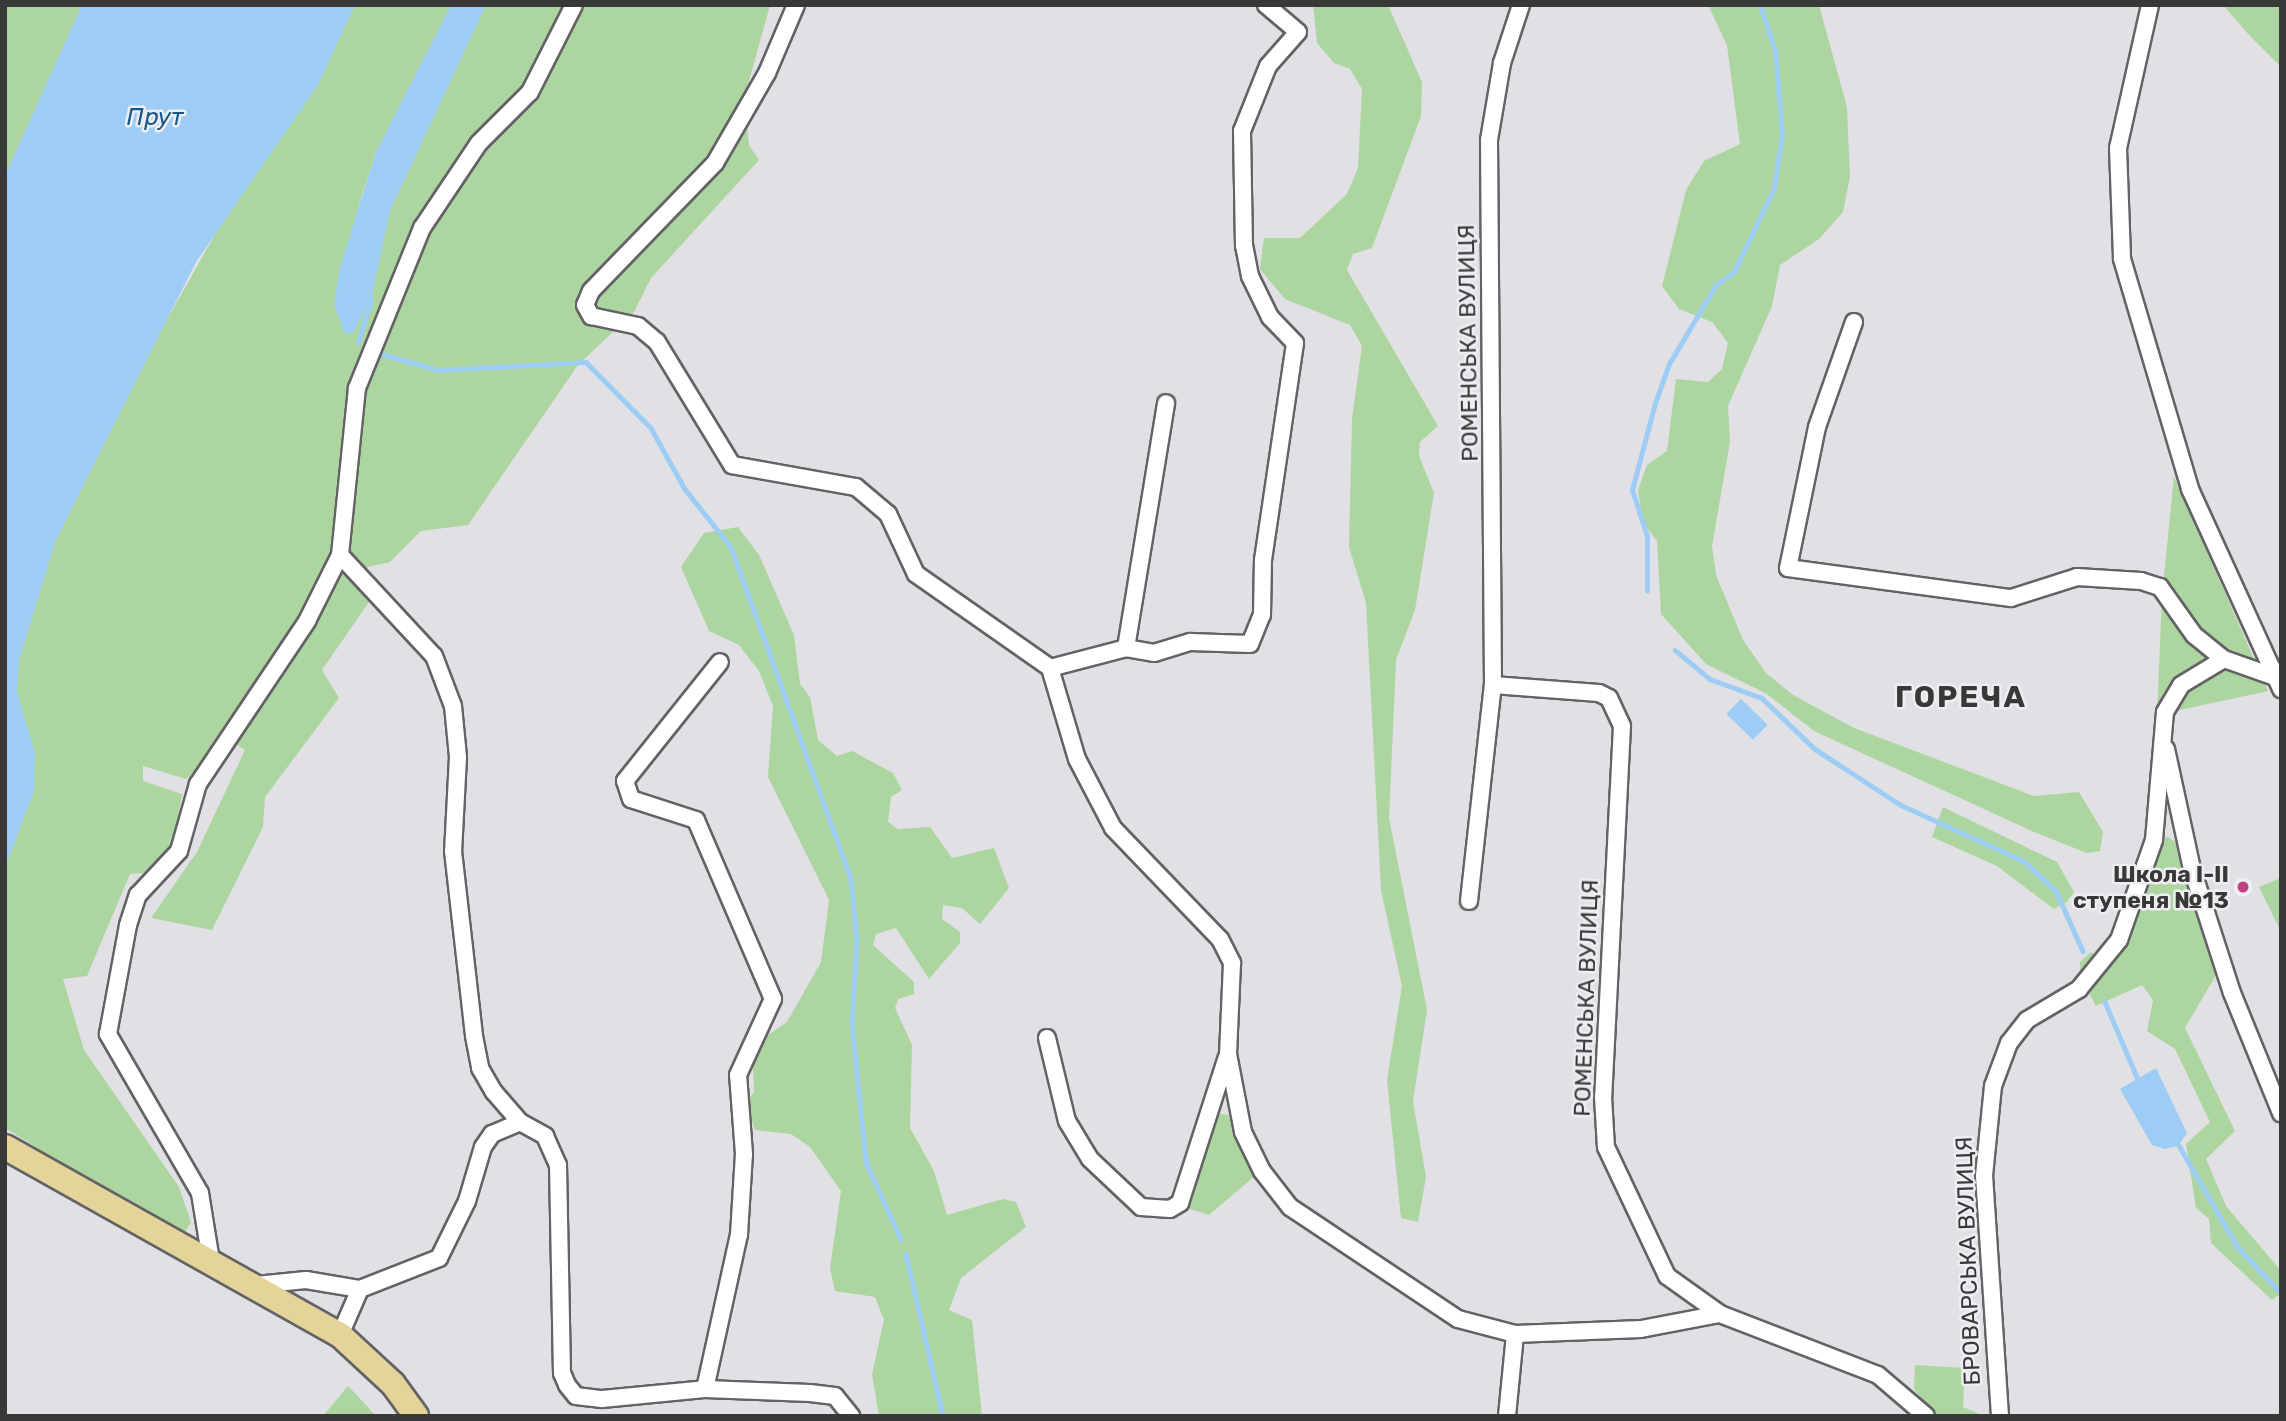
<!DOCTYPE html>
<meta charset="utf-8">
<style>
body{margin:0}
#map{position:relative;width:2286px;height:1421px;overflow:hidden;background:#e1e0e4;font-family:Rubik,sans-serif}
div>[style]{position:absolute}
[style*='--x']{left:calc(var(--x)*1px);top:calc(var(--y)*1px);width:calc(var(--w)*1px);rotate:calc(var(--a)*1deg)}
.green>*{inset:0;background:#add5a0}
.water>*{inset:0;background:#9dccf5;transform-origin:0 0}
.stream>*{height:4.5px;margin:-2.25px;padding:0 2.25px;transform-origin:2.25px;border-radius:2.25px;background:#9dccf5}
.roads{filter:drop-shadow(2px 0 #636366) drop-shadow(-2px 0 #636366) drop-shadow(0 2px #636366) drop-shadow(0 -2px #636366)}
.street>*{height:16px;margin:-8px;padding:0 8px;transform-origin:8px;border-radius:8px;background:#fff}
.primary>*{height:24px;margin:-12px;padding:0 12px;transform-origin:12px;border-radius:12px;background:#e5d499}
.dots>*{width:19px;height:19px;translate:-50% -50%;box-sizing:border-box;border:4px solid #eeeef2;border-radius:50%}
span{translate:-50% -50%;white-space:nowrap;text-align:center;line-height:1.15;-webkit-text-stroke:5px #eeeef2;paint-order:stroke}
.street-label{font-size:23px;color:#383839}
.poi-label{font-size:23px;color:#383839;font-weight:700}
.right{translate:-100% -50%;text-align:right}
.water-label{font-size:24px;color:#165888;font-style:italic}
.district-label{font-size:30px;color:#383839;font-weight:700;letter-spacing:2px}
.frame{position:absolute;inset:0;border:7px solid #383839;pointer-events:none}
</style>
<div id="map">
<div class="green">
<div style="clip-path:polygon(5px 5px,82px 5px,5px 176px)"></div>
<div style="clip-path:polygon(355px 5px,451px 5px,376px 152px,362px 195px,354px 223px,364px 313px,390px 211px,486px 5px,770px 5px,744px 99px,749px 145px,759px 160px,651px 278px,634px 312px,578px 365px,468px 525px,421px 531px,390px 562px,368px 567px,360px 582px,369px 602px,322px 670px,339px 698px,265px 797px,263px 827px,212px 930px,151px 918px,197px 852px,245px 750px,230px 740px,186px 779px,143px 766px,143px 781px,182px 794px,174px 844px,157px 872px,130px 874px,87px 976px,63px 979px,84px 1050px,179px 1187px,191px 1222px,182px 1238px,5px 1128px,5px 868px,34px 791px,16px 692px,19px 661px,55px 542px,138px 371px,231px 206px,318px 85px)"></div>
<div style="clip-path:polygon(1313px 5px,1388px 5px,1422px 82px,1421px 116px,1372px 248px,1353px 254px,1347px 270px,1438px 426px,1420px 442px,1419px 456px,1434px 493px,1415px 610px,1396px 660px,1389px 818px,1427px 1010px,1413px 1101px,1426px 1177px,1418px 1222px,1401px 1218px,1387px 1080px,1402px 986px,1381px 890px,1366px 603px,1349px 547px,1352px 419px,1362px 346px,1350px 325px,1285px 299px,1260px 269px,1264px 238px,1300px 238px,1347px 194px,1358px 168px,1362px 89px,1350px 69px,1334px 63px,1317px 43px)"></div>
<div style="clip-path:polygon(1708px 5px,1819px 5px,1847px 107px,1850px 177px,1843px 212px,1819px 239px,1780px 265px,1772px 306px,1728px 406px,1730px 442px,1712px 546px,1716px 575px,1743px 640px,1766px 673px,1793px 695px,1854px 728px,2034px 796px,2079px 792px,2103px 832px,2100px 851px,2087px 853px,2034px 832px,1814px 731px,1767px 694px,1706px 664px,1661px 614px,1657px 541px,1643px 522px,1638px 490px,1647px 465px,1667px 451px,1676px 379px,1708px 382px,1722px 369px,1728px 343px,1712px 322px,1679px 309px,1662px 286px,1686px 190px,1704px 161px,1740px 144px,1727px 45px)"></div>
<div style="clip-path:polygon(2223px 5px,2281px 5px,2281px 67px,2250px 36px)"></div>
<div style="clip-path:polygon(2174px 476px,2268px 691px,2157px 715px,2162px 596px)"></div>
<div style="clip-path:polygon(738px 527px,759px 555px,794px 635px,800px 684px,810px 697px,818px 740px,837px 756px,852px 751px,893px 773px,902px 790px,891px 797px,888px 822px,898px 829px,930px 827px,952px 858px,994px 848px,1009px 888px,980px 924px,962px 908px,943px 905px,942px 919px,960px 932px,960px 943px,929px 979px,896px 928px,876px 934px,873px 945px,914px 982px,914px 994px,898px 999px,895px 1008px,912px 1045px,910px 1128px,934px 1171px,947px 1215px,1003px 1199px,1016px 1202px,1026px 1227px,961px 1278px,949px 1310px,972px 1320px,982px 1416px,879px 1416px,872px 1374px,884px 1320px,875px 1297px,835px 1291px,830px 1268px,841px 1191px,810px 1147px,791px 1134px,755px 1130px,746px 1103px,754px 1092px,753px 1065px,768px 1035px,787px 1022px,821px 962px,829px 900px,768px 777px,773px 706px,759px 671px,739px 645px,709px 631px,681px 567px,704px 533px)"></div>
<div style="clip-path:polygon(1943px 807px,2057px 862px,2074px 892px,2067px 902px,2054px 909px,1997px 866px,1932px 837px)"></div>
<div style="clip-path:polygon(2168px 837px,2180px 845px,2220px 968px,2185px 1028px,2235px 1131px,2206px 1159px,2226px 1206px,2281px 1271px,2281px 1293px,2272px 1300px,2211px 1243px,2209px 1219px,2196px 1208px,2186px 1144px,2210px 1122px,2175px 1049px,2147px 1031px,2153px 1000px,2142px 985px,2096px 1006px,2080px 977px,2080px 962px,2091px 952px,2110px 966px,2124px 944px,2160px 839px)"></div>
<div style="clip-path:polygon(2281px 878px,2281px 932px,2259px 887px)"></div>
<div style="clip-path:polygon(1219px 1114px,1228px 1115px,1256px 1175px,1209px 1215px,1184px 1207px)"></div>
<div style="clip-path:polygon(1915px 1365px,1965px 1368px,1963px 1407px,1984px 1416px,1936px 1416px,1914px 1389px)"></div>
<div style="clip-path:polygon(348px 1386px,368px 1407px,375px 1416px,323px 1416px)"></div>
</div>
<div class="water">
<div style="clip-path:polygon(82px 5px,355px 5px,318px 85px,196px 262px,55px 542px,19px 661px,17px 692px,35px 753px,34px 791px,5px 868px,5px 176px)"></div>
<div style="clip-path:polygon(451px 5px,486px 5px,390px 211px,371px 300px,353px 333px,344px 333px,334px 304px,340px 267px,376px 152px)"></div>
<div style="left:1741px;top:699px;width:37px;height:21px;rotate:44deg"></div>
<div style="clip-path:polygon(2156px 1068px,2187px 1133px,2178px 1146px,2165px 1149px,2152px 1145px,2120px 1089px)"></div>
</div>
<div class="stream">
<div style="--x:358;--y:343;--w:45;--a:-73.2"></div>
<div style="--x:382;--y:354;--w:59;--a:15.7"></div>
<div style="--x:439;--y:370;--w:147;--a:-3.1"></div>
<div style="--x:586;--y:362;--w:93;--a:45.4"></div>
<div style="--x:651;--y:428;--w:70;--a:60.9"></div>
<div style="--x:685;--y:489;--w:74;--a:51.6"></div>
<div style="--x:731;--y:547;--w:353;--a:70.1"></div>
<div style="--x:851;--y:879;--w:61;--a:84.4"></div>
<div style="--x:857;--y:940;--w:83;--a:93.4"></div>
<div style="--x:852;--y:1023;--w:140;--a:84.2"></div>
<div style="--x:866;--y:1162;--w:85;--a:65.6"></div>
<div style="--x:1647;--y:591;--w:55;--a:-90"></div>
<div style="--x:1647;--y:536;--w:48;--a:-108.1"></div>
<div style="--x:1632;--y:490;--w:90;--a:-75.2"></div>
<div style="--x:1655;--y:403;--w:41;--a:-70.3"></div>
<div style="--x:1669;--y:364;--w:92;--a:-59.3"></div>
<div style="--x:1716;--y:285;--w:22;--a:-36"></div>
<div style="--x:1734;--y:272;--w:93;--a:-64.5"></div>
<div style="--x:1774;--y:188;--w:55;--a:-81.6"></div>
<div style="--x:1782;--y:134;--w:83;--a:-94.8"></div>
<div style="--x:1775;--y:51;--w:48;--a:-108.1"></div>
<div style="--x:1675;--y:650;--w:45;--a:39.6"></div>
<div style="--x:1710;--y:679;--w:55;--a:20.1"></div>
<div style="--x:1762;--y:698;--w:74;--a:43.9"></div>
<div style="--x:1815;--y:749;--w:103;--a:33.1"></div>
<div style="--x:1901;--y:805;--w:135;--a:24.5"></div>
<div style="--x:2024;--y:861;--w:44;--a:43.2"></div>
<div style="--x:2056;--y:891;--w:66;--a:65.8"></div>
<div style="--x:2105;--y:1002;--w:89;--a:66.9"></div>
<div style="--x:2177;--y:1142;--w:120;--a:60"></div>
<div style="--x:2237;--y:1246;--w:64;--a:46.9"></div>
<div style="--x:906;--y:1254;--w:166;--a:77.1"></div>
</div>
<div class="roads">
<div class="street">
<div style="--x:796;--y:5;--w:74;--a:113.1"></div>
<div style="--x:767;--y:73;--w:104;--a:120"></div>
<div style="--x:715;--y:163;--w:178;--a:134.1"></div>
<div style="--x:591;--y:291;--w:15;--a:113"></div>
<div style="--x:585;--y:305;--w:13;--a:61"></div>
<div style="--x:591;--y:316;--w:48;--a:12"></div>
<div style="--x:638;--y:326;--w:25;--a:40"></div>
<div style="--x:657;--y:342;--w:144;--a:58.6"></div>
<div style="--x:732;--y:465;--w:126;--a:10.1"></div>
<div style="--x:856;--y:487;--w:42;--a:40.2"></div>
<div style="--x:888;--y:514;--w:66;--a:65"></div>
<div style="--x:916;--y:574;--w:164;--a:35"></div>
<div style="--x:1050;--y:668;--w:95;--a:73.5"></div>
<div style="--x:1077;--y:759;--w:78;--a:62.4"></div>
<div style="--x:1113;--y:828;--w:154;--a:46.1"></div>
<div style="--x:1220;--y:939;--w:27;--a:63"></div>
<div style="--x:1232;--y:963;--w:91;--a:92.5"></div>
<div style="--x:1228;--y:1054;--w:79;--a:79.1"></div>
<div style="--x:1243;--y:1132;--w:43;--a:64"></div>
<div style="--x:1262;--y:1171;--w:46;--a:52.1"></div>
<div style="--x:1290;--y:1207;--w:202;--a:33.7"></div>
<div style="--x:1458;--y:1319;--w:59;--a:14.7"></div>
<div style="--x:1515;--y:1334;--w:126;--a:-2.3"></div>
<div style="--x:1641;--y:1329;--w:80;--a:-10.8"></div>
<div style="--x:2150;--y:5;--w:147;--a:102.6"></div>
<div style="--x:2118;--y:148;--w:111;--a:87.9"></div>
<div style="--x:2122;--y:259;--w:240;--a:73.5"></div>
<div style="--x:2190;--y:489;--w:220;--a:65.5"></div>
<div style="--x:1854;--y:322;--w:111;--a:109.4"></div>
<div style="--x:1817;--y:427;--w:144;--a:101.6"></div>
<div style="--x:1788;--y:568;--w:225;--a:7.7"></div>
<div style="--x:2011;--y:598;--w:69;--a:-17.7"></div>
<div style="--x:2077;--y:577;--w:64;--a:3.6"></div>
<div style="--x:2141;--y:581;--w:20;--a:18"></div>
<div style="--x:2160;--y:587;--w:59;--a:54.7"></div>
<div style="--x:2194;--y:635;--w:38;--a:39"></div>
<div style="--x:340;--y:555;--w:138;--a:47.1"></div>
<div style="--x:434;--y:656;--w:53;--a:69.2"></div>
<div style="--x:453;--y:706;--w:51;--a:84.4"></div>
<div style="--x:458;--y:757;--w:94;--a:93"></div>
<div style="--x:453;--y:851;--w:186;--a:83.5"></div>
<div style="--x:474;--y:1036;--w:33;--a:79"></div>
<div style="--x:480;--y:1068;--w:28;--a:60"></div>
<div style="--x:494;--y:1092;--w:40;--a:49"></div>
<div style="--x:520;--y:1122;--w:29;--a:29"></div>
<div style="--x:545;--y:1136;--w:32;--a:66"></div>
<div style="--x:558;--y:1165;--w:208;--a:88.9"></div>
<div style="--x:562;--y:1373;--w:13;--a:67"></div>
<div style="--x:567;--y:1385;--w:14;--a:51"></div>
<div style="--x:576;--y:1396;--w:26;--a:7"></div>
<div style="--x:602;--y:1399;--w:103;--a:-5.5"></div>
<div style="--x:705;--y:1389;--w:105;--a:2.2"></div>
<div style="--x:810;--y:1393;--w:25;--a:7"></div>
<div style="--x:835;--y:1396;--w:26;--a:51"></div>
<div style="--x:1126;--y:648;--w:28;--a:10"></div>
<div style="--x:1154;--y:653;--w:38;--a:-17"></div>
<div style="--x:1190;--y:642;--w:60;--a:1.9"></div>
<div style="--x:1250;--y:644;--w:31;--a:-68"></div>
<div style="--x:1262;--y:615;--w:55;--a:-89"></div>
<div style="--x:1263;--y:560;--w:219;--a:-81.6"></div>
<div style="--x:1295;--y:343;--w:36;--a:-134"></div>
<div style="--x:1270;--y:317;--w:46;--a:-116"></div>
<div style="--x:1250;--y:276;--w:31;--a:-101"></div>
<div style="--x:1244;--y:246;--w:115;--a:-91"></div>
<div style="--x:1242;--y:131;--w:70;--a:-68.2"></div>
<div style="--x:1268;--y:66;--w:45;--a:-48.6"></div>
<div style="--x:1298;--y:32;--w:42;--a:-139.8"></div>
<div style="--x:1050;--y:668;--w:79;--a:-14.7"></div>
<div style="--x:1126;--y:648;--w:248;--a:-80.7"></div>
<div style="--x:1493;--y:685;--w:106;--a:4.3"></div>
<div style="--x:1599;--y:693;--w:11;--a:27"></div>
<div style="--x:1609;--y:698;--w:31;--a:65"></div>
<div style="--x:1622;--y:726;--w:371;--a:92.9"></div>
<div style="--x:1603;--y:1097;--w:50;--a:86.6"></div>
<div style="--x:1606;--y:1147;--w:143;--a:64.7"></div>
<div style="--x:1667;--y:1276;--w:65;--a:35.6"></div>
<div style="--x:1720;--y:1314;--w:169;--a:21.1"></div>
<div style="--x:1878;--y:1375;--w:63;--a:40.5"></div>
<div style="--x:2166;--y:749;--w:123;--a:77.8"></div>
<div style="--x:2192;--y:869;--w:130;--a:72.1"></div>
<div style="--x:2232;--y:993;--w:130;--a:67.8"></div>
<div style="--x:1469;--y:901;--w:217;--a:-83.7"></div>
<div style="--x:1493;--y:685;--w:545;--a:-90.42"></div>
<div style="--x:1489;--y:140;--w:78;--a:-80.4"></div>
<div style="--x:1502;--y:63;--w:61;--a:-71.9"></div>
<div style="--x:1047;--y:1038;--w:85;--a:76.5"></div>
<div style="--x:1067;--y:1121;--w:44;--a:58.8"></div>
<div style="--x:1090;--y:1159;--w:70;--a:43.3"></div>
<div style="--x:1141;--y:1207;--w:29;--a:4"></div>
<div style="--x:1170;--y:1209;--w:12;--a:-31"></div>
<div style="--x:1180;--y:1203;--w:153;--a:-72.2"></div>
<div style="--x:211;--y:1261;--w:69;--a:-99.2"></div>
<div style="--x:200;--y:1193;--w:184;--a:-120.1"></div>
<div style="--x:108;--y:1034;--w:111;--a:-79.6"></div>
<div style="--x:128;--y:925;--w:32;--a:-72"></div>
<div style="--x:138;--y:895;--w:60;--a:-47"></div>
<div style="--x:179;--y:851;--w:70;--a:-74.2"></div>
<div style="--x:198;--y:784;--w:196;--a:-56.2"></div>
<div style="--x:307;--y:621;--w:74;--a:-63.4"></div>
<div style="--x:340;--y:555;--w:168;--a:-84.2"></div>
<div style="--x:357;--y:388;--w:173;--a:-67.9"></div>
<div style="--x:422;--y:228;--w:102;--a:-56.2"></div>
<div style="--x:479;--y:143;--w:72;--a:-45"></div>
<div style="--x:530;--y:92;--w:97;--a:-63.2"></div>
<div style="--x:256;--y:1285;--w:50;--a:-5.7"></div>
<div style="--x:306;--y:1280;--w:55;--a:9.5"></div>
<div style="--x:340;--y:1335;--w:50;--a:-66.5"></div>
<div style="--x:360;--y:1289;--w:85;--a:-21.4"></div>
<div style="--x:439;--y:1258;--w:64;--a:-63.8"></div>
<div style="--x:467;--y:1201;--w:56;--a:-73.5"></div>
<div style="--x:483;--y:1147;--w:16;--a:-55"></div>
<div style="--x:492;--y:1134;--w:30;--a:-23"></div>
<div style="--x:705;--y:1389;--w:158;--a:-77.6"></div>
<div style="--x:739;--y:1235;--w:81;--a:-86.5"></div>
<div style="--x:744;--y:1154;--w:79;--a:-94.3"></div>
<div style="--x:738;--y:1075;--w:84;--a:-65.3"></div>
<div style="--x:773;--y:999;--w:195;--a:-113.3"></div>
<div style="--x:696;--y:820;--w:68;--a:-162.1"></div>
<div style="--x:631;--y:799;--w:19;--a:-108"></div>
<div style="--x:625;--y:781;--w:152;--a:-51.4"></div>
<div style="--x:1507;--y:1416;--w:82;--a:-84.4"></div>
<div style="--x:2000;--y:1416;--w:241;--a:-93.8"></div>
<div style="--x:1984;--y:1176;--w:90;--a:-84.3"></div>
<div style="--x:1993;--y:1086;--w:46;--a:-69.6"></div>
<div style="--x:2009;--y:1043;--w:29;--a:-52"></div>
<div style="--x:2027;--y:1020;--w:61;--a:-30.8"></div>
<div style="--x:2079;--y:989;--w:63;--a:-50.8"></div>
<div style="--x:2119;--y:940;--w:106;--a:-70.7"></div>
<div style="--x:2154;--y:840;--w:128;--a:-85.1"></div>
<div style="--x:2165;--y:712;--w:31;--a:-59"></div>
<div style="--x:2181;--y:685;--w:50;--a:-31.2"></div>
<div style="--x:2224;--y:659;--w:54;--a:19.4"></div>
<div style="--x:2275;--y:677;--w:8;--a:-45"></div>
</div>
<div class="primary">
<div style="--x:5;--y:1147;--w:384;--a:29.3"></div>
<div style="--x:340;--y:1335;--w:72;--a:42.8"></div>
<div style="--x:393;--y:1384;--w:39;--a:54"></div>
</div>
</div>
<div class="dots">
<div style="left:2243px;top:887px;background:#c44084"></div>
</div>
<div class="street-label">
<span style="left:1468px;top:343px;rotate:-91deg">РОМЕНСЬКА ВУЛИЦЯ</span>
<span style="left:1586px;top:998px;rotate:-88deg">РОМЕНСЬКА ВУЛИЦЯ</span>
<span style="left:1968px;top:1261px;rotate:-92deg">БРОВАРСЬКА ВУЛИЦЯ</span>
</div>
<div class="poi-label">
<span class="right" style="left:2229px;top:887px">Школа I-II<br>ступеня №13</span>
</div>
<div class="water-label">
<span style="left:155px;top:118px">Прут</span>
</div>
<div class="district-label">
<span style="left:1961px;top:697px">ГОРЕЧА</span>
</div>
<div class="frame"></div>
</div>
